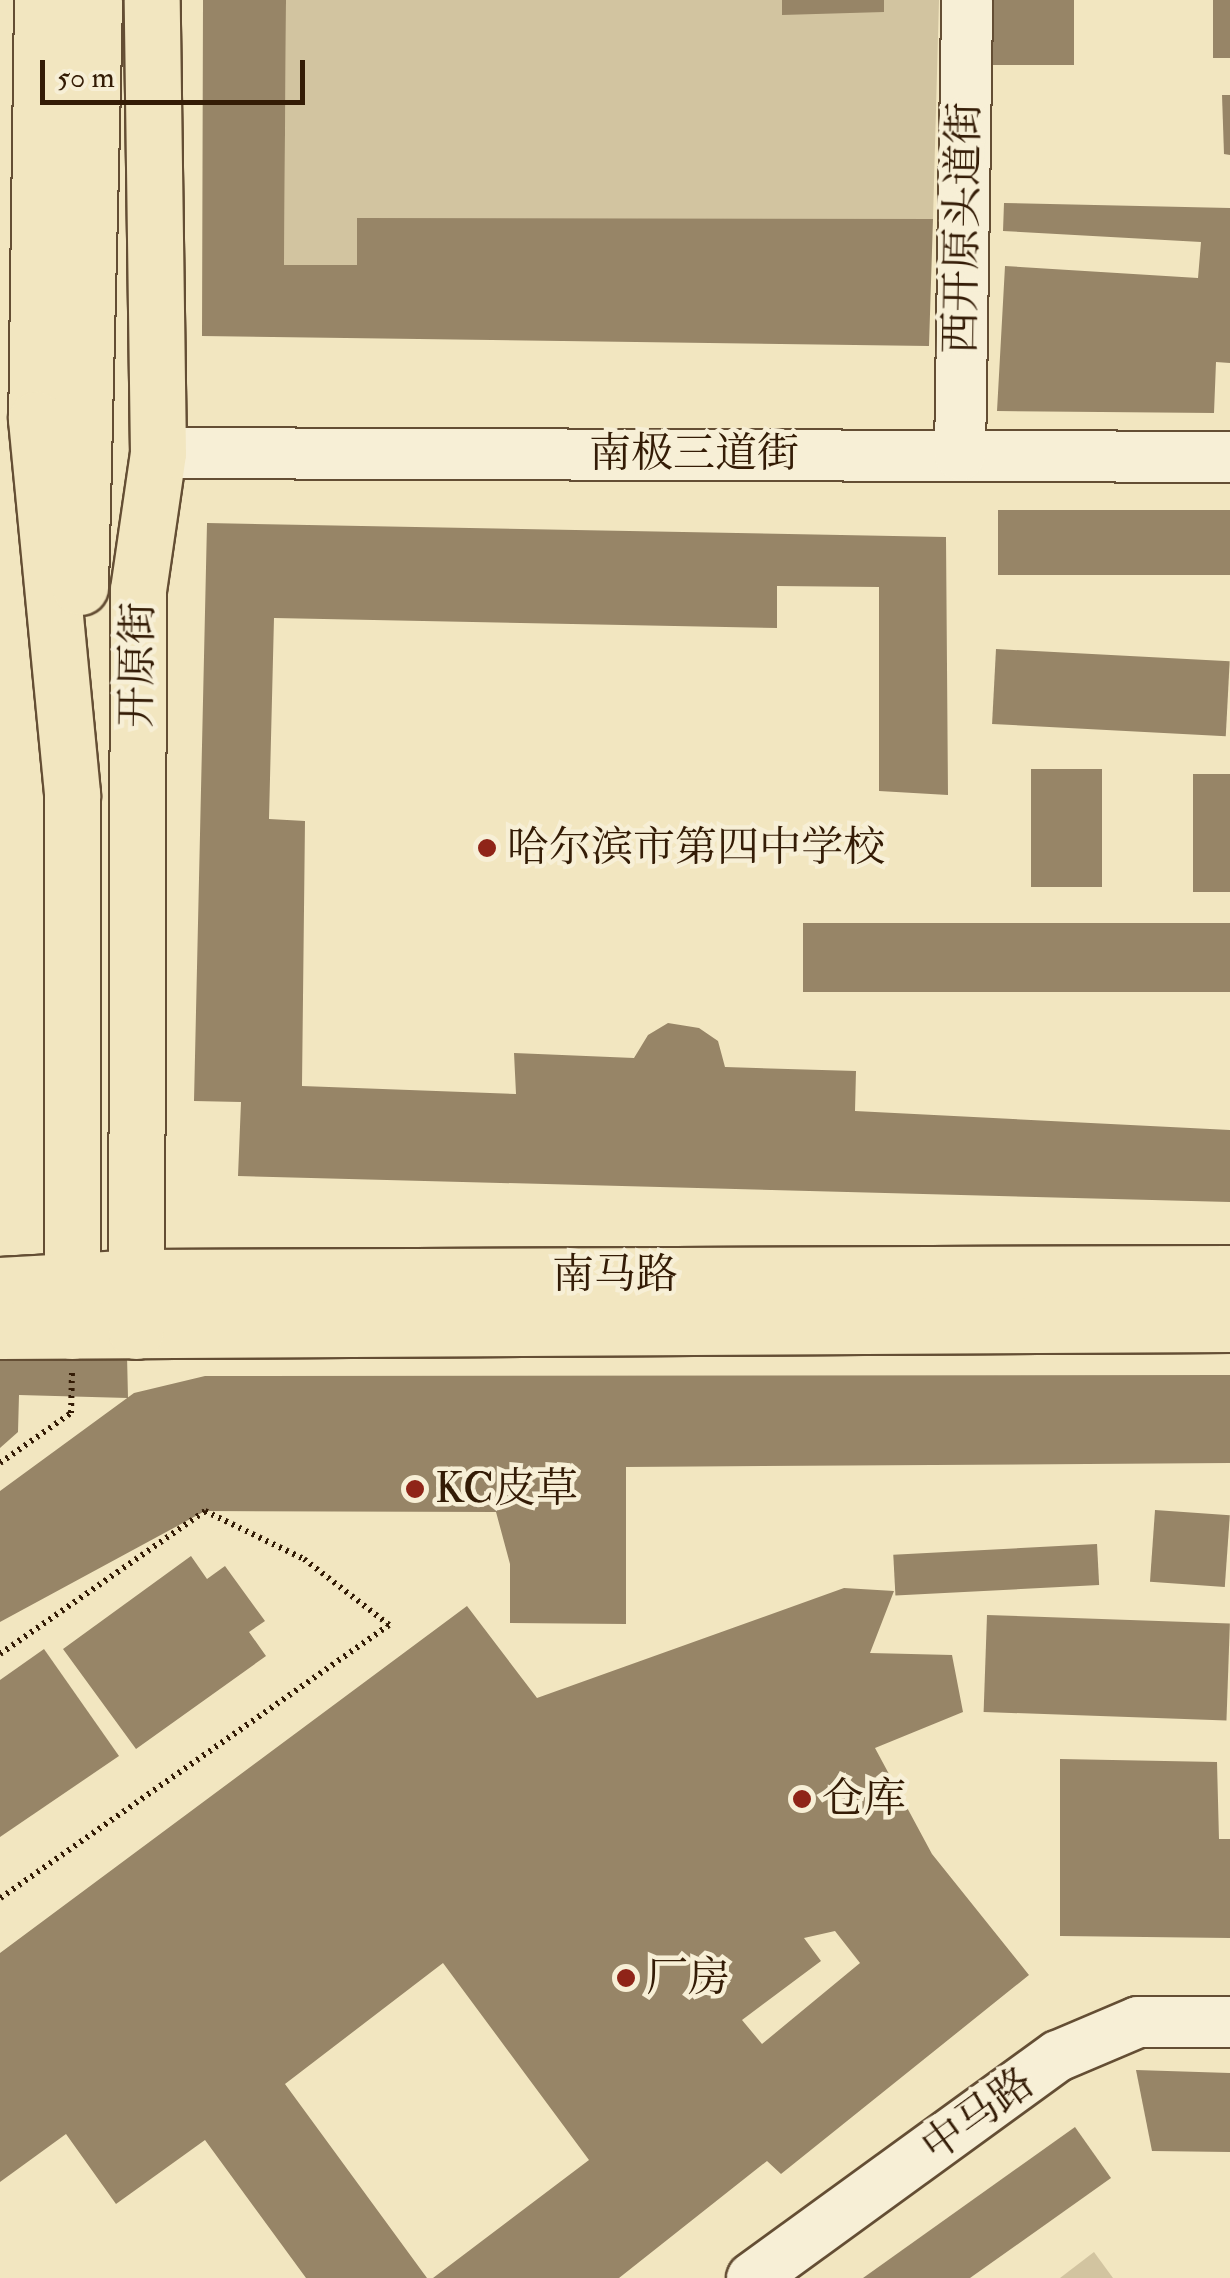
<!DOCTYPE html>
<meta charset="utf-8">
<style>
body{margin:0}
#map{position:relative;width:1230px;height:2278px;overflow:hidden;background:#f2e6c0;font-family:"IM FELL Double Pica","Noto Serif SC",serif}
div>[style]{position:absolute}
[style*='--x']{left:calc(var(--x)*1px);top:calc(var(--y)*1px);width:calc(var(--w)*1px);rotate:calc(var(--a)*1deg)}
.green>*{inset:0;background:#d2c4a0}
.building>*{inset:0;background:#978567;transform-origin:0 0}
.path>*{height:6px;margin-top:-3px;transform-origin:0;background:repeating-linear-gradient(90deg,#341c06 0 2.5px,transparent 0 7.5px)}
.roads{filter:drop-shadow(2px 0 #644e34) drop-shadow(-2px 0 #644e34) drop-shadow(0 2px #644e34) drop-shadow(0 -2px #644e34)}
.minor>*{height:50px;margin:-25px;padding:0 25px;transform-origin:25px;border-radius:25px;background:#f7efd6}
.major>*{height:55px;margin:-27.5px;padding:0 27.5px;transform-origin:27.5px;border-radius:27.5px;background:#f2e6c0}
.dots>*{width:28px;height:28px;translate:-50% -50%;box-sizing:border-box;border:5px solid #f7efd6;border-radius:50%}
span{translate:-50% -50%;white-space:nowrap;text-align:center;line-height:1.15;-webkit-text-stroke:9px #f7efd6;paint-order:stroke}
.street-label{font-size:42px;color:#341c06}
.poi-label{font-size:42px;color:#341c06}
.left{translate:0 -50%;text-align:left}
.scale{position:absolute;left:40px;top:60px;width:265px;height:45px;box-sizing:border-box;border:5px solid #341c06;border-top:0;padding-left:12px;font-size:30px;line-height:35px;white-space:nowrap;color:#341c06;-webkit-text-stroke:8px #f7efd6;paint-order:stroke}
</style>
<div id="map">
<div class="green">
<div style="clip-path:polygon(286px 0,939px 0,933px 219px,357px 219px,357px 265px,284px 265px)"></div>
<div style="clip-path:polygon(1094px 2252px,1113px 2278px,1060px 2278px)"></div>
</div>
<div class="building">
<div style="clip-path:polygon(203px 0,286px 0,284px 265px,357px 265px,357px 218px,933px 219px,929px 346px,202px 336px)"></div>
<div style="clip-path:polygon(782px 0,884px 0,884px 12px,782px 15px)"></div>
<div style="left:983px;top:0;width:91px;height:65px"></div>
<div style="left:1213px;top:0;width:17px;height:58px"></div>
<div style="clip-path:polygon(1222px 95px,1230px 95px,1230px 155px,1224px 154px)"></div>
<div style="clip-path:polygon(1004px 203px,1230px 208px,1230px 363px,1216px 362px,1214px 413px,997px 411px,1005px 266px,1198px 278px,1201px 242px,1003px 231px)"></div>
<div style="left:998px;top:510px;width:232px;height:65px"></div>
<div style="clip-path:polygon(207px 523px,946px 537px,948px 795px,879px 791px,879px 587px,777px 586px,777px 628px,274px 618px,269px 819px,305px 821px,302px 1086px,516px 1094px,514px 1053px,634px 1058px,648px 1035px,668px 1023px,699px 1028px,718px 1041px,725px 1067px,856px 1071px,855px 1111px,1230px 1130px,1230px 1202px,238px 1176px,241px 1102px,194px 1101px)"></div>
<div style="left:996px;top:649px;width:234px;height:75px;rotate:3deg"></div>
<div style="left:1031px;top:769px;width:71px;height:118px"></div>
<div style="left:1193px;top:774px;width:37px;height:118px"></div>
<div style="left:803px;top:923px;width:427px;height:69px"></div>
<div style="clip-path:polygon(127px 1355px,128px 1398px,19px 1395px,18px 1432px,0 1448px,0 1357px)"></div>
<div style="clip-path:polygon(1230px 1375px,1230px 1463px,626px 1467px,626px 1624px,510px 1623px,510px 1564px,496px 1512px,205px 1511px,0 1622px,0 1491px,134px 1393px,205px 1376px)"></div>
<div style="left:1155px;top:1510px;width:75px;height:72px;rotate:4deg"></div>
<div style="left:1097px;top:1544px;width:41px;height:204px;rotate:87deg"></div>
<div style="clip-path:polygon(191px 1556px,207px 1579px,225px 1566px,265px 1621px,249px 1632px,266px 1656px,136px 1749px,63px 1649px)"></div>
<div style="clip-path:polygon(evenodd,844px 1588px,894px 1591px,870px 1653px,952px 1655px,963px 1712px,875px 1748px,932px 1854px,1029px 1975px,781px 2174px,767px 2161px,619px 2278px,433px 2278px,589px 2160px,443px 1963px,285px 2084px,427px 2278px,306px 2278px,205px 2140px,116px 2204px,66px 2134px,0 2182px,0 1953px,467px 1606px,537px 1698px,844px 1588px,835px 1931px,860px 1963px,762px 2044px,742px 2020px,821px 1961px,804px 1938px,835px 1931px)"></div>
<div style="left:987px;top:1615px;width:243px;height:97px;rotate:2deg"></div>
<div style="clip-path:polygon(44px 1649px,119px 1756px,0 1837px,0 1680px)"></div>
<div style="clip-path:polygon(1060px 1759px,1217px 1762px,1219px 1839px,1230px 1839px,1230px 1938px,1060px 1936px)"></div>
<div style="clip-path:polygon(1136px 2070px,1230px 2073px,1230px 2152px,1152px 2151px)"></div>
<div style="clip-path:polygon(1075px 2127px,1111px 2178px,970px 2278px,863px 2278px)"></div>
</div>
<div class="path">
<div style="--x:0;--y:1463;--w:87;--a:-35.2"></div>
<div style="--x:71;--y:1413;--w:41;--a:-88.6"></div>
<div style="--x:0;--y:1654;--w:250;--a:-34.9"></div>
<div style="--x:205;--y:1511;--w:110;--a:25.9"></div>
<div style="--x:304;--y:1559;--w:108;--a:37.8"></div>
<div style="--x:389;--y:1625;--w:475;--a:144.9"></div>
</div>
<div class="roads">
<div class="minor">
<div style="--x:158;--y:453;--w:1072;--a:0.21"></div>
<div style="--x:960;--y:455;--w:455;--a:-89.1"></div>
<div style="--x:752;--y:2278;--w:378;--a:-36"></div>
<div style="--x:1058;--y:2056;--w:87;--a:-23"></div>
<div style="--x:1138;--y:2022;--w:92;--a:0"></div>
</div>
<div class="major">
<div style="--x:42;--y:0;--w:419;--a:90.8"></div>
<div style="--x:36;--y:419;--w:377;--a:84.5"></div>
<div style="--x:72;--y:794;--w:537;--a:90"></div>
<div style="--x:80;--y:587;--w:587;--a:-88.63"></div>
<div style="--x:0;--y:1285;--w:137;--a:-3.3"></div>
<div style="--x:137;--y:1277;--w:1093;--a:-0.21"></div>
<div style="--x:0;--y:1331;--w:1230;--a:-0.33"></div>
<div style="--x:136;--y:1331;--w:741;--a:-89.85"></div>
<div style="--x:138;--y:590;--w:138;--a:-81.7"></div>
<div style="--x:158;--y:453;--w:453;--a:-90.8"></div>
</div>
</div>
<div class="dots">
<div style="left:487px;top:848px;background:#8f2418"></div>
<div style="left:415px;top:1489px;background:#8f2418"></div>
<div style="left:802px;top:1799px;background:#8f2418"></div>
<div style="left:626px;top:1978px;background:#8f2418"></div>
</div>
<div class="street-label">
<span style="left:963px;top:228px;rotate:-89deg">西开原头道街</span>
<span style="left:694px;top:454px">南极三道街</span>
<span style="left:138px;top:665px;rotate:-89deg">开原街</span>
<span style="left:615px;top:1275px">南马路</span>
<span style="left:978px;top:2115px;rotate:-36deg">中马路</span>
</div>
<div class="poi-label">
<span class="left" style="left:507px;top:848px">哈尔滨市第四中学校</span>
<span class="left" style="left:435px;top:1489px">KC皮草</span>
<span class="left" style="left:822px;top:1799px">仓库</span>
<span class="left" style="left:646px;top:1978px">厂房</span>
</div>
<div class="scale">50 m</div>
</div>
